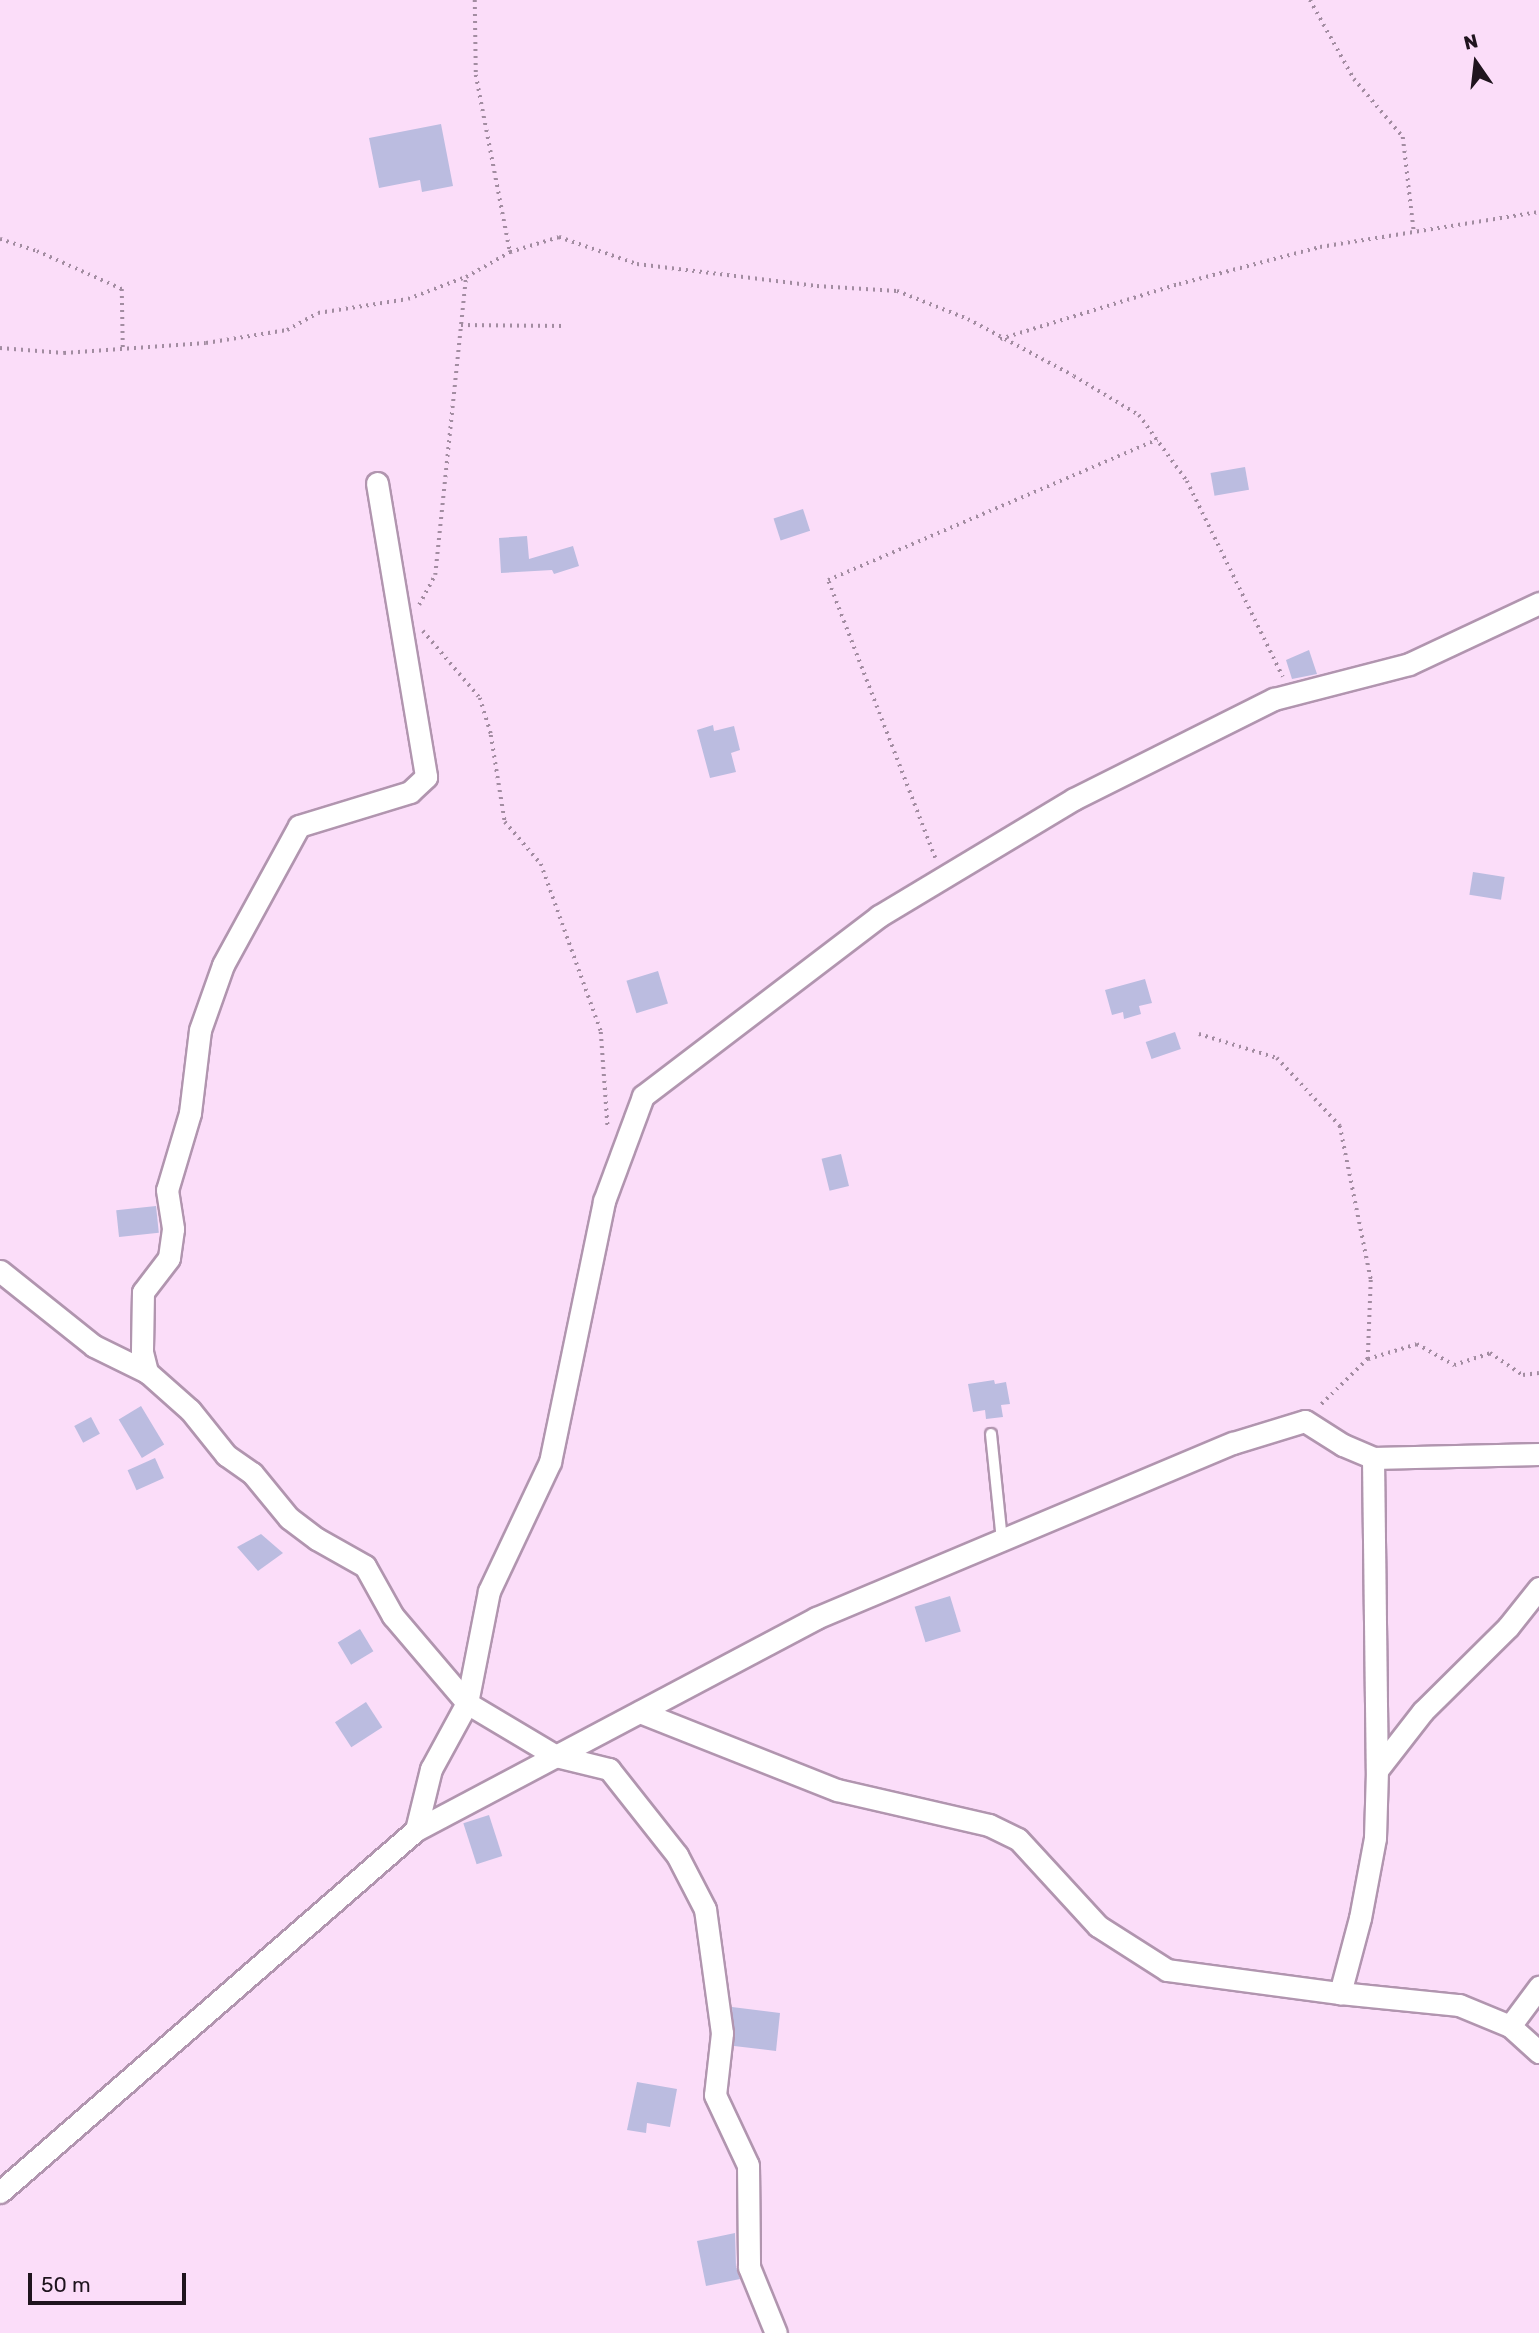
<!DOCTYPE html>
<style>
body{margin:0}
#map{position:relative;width:1539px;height:2333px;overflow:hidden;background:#fbddf9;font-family:Rubik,sans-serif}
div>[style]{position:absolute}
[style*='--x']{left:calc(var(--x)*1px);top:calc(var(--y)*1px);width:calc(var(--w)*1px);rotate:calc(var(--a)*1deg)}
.building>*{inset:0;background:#bbbce0;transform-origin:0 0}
.path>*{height:3.5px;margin-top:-1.75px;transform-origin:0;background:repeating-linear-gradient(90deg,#a28ca1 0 2px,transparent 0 7px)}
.roads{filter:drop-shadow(2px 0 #b195af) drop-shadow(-2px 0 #b195af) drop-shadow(0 2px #b195af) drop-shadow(0 -2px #b195af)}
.lane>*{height:10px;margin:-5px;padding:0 5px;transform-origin:5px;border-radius:5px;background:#fff}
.street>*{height:21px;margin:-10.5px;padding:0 10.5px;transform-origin:10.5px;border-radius:10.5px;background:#fff}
span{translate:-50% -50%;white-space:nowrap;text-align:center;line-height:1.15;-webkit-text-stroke:5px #fbddf9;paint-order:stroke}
.north{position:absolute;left:1441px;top:28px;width:70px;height:70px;-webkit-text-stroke:5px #fbddf9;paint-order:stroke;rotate:346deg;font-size:19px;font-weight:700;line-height:28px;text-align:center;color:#1f141e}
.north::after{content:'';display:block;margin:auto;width:24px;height:32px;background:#1f141e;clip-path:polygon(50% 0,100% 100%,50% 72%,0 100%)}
.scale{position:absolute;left:28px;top:2273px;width:158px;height:32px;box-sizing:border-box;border:4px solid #1f141e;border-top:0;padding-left:9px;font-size:21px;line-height:24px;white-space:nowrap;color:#1f141e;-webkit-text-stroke:5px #fbddf9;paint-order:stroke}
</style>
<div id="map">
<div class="building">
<div style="clip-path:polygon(441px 124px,453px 186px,422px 192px,420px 180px,379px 188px,369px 138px)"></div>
<div style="left:1245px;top:467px;width:23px;height:35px;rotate:80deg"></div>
<div style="left:803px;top:509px;width:23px;height:31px;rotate:72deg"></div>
<div style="clip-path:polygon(527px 536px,529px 559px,573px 546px,579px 566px,554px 574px,552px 570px,501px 573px,499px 538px)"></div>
<div style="clip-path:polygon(1309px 650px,1317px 674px,1292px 679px,1286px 660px)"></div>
<div style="clip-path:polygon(713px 725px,714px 731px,734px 726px,740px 750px,731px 753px,736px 772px,710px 778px,697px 730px)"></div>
<div style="left:1473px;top:872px;width:32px;height:23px;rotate:9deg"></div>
<div style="left:658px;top:971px;width:34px;height:33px;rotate:73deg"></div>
<div style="clip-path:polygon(1145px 979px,1152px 1003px,1139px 1006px,1141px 1014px,1124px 1019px,1123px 1012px,1112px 1015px,1105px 990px)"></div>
<div style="left:1175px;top:1032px;width:18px;height:31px;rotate:71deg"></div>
<div style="left:841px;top:1154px;width:33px;height:20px;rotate:76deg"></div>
<div style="left:156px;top:1206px;width:27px;height:40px;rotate:84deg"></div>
<div style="clip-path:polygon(994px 1380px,995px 1384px,1006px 1382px,1010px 1404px,1001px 1405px,1003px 1417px,986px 1419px,985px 1410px,973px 1412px,968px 1384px)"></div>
<div style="left:141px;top:1406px;width:45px;height:26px;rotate:59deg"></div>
<div style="left:91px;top:1417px;width:19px;height:19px;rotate:62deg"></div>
<div style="left:155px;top:1458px;width:22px;height:30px;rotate:66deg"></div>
<div style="clip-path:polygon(261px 1534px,283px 1553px,258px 1571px,237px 1547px)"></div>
<div style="left:950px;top:1596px;width:37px;height:37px;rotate:73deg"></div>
<div style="left:360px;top:1629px;width:26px;height:26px;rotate:59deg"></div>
<div style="left:366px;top:1702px;width:30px;height:37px;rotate:57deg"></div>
<div style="left:489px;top:1815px;width:43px;height:27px;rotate:72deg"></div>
<div style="clip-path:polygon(732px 2007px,780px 2013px,776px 2051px,734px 2046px)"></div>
<div style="clip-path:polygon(637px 2082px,677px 2089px,670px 2127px,647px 2123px,646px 2133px,627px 2130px)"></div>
<div style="clip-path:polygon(735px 2233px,736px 2267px,740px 2279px,706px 2286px,697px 2241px)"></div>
</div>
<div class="path">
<div style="--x:475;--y:0;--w:75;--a:89.2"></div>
<div style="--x:476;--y:75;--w:180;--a:79.1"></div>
<div style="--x:510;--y:252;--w:51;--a:-17"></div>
<div style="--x:559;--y:237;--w:83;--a:19.1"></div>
<div style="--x:637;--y:264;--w:181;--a:7"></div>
<div style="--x:817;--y:286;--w:80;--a:3.6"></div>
<div style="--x:897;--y:291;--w:76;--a:21.5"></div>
<div style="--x:968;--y:319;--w:120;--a:28.3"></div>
<div style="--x:1074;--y:376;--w:76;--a:31"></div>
<div style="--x:1139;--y:415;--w:82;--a:54"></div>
<div style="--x:1187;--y:481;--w:218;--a:63.9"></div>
<div style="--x:1310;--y:0;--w:90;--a:60.9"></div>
<div style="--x:1354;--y:79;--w:76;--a:49.8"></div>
<div style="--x:1403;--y:137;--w:96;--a:83.4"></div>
<div style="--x:0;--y:239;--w:39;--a:18"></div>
<div style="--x:37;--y:251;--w:93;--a:24.1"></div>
<div style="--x:122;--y:289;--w:59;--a:89"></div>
<div style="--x:461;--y:325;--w:105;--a:0.5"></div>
<div style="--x:1000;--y:339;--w:187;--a:-17.1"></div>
<div style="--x:1179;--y:284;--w:146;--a:-14.7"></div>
<div style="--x:1320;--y:247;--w:222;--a:-9.1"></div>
<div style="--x:0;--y:348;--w:64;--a:4.5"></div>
<div style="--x:64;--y:353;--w:142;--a:-4"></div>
<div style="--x:206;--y:343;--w:82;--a:-9.1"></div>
<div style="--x:287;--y:330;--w:35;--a:-29"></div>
<div style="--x:318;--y:313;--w:91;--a:-8.8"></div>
<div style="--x:408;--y:299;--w:62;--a:-20.8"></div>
<div style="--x:419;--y:605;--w:34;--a:-62"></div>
<div style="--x:435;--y:575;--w:300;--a:-84.1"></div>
<div style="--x:466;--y:277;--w:51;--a:-29.6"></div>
<div style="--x:423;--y:631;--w:88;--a:49.6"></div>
<div style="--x:480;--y:698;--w:39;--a:73"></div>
<div style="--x:491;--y:735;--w:88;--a:80.9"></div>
<div style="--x:505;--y:822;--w:55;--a:49.4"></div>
<div style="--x:541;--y:864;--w:178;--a:70.3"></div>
<div style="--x:601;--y:1032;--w:97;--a:85.9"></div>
<div style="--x:935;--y:858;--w:298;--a:-111.1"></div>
<div style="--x:828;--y:580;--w:358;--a:-23.1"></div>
<div style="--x:1199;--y:1034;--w:82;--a:17.1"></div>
<div style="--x:1277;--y:1058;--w:93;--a:47.2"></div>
<div style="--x:1340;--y:1126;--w:157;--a:78.6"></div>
<div style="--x:1371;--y:1280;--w:79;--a:92.2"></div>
<div style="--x:1368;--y:1359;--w:69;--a:135.6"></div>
<div style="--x:1368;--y:1359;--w:51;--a:-17"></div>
<div style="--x:1417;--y:1344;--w:43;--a:29.6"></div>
<div style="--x:1454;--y:1365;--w:38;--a:-18"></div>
<div style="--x:1490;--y:1353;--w:40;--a:34"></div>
<div style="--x:1523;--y:1375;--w:16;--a:-7"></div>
</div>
<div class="roads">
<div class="lane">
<div style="--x:991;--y:1434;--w:107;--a:84.1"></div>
</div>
<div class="street">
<div style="--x:377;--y:483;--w:298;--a:80.5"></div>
<div style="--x:426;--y:777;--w:22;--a:137"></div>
<div style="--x:410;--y:792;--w:116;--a:163"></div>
<div style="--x:299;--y:826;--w:158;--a:118.7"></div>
<div style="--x:223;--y:965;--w:69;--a:109.5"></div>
<div style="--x:200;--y:1030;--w:84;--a:96.9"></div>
<div style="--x:190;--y:1113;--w:80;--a:106.6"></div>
<div style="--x:167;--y:1190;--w:39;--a:81"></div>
<div style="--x:173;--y:1229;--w:29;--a:98"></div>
<div style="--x:169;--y:1258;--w:43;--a:127.4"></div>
<div style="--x:143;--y:1292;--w:60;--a:91"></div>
<div style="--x:142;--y:1352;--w:21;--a:76"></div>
<div style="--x:147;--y:1372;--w:57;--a:41.5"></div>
<div style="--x:190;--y:1410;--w:58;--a:51.3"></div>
<div style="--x:226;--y:1455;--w:32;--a:35"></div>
<div style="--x:252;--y:1473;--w:58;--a:50.6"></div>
<div style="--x:289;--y:1518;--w:35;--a:37"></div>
<div style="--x:317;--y:1539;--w:55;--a:29.4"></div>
<div style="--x:365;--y:1566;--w:57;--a:60.8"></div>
<div style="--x:393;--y:1616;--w:114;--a:49.6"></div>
<div style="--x:0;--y:1271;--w:120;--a:38.6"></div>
<div style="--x:94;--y:1346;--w:59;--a:26.1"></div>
<div style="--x:1373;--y:1458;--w:312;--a:89.3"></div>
<div style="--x:1539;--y:1588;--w:50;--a:128.5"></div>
<div style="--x:1508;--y:1627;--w:120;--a:135.3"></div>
<div style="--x:1423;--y:1711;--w:75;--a:127.9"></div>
<div style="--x:1377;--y:1770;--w:68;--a:91.7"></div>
<div style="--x:1375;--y:1838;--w:81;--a:100.6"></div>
<div style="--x:1360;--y:1918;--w:78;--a:104.9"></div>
<div style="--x:1340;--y:1993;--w:120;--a:5.8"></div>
<div style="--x:1459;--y:2005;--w:55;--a:22.4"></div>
<div style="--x:1510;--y:2026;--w:49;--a:-53.4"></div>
<div style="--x:467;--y:1703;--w:114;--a:-78.9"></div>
<div style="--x:489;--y:1591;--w:143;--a:-64.7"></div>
<div style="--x:550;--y:1462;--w:267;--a:-78.3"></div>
<div style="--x:604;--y:1201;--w:112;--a:-69.6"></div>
<div style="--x:643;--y:1096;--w:297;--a:-37.3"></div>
<div style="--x:879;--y:916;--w:227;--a:-31"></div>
<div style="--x:1074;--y:799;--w:224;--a:-26.6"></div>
<div style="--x:1274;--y:699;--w:139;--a:-14.5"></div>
<div style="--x:1409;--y:664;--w:144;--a:-25.1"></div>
<div style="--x:640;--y:1712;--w:212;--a:21.6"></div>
<div style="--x:837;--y:1790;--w:156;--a:13"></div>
<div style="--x:989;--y:1825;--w:32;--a:26"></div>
<div style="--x:1018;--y:1839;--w:118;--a:47.4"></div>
<div style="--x:1098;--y:1926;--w:82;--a:32.5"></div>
<div style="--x:1167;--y:1970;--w:175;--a:7.6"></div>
<div style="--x:416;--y:1830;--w:63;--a:-76.2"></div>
<div style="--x:431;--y:1769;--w:75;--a:-61.4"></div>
<div style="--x:467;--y:1703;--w:104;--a:30.8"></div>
<div style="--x:556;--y:1756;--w:55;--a:13.8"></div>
<div style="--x:609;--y:1769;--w:110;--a:51.7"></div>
<div style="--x:677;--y:1855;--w:61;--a:62.6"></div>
<div style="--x:705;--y:1909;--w:125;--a:82.2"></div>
<div style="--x:722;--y:2033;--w:62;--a:96.4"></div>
<div style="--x:715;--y:2095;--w:77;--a:64.8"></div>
<div style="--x:748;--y:2165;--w:102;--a:89.4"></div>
<div style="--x:749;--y:2267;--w:71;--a:67.8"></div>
<div style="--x:1510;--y:2026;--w:39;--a:42"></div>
<div style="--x:0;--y:2192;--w:551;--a:-41.03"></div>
<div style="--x:416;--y:1830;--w:453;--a:-27.9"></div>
<div style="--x:816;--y:1618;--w:452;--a:-22.8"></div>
<div style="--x:1233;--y:1443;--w:75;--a:-17"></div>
<div style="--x:1305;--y:1421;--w:45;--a:32.3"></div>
<div style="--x:1343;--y:1445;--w:33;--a:23"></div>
<div style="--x:1373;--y:1458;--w:166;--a:-1.4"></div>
</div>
</div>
<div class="north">N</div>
<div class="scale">50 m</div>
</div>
